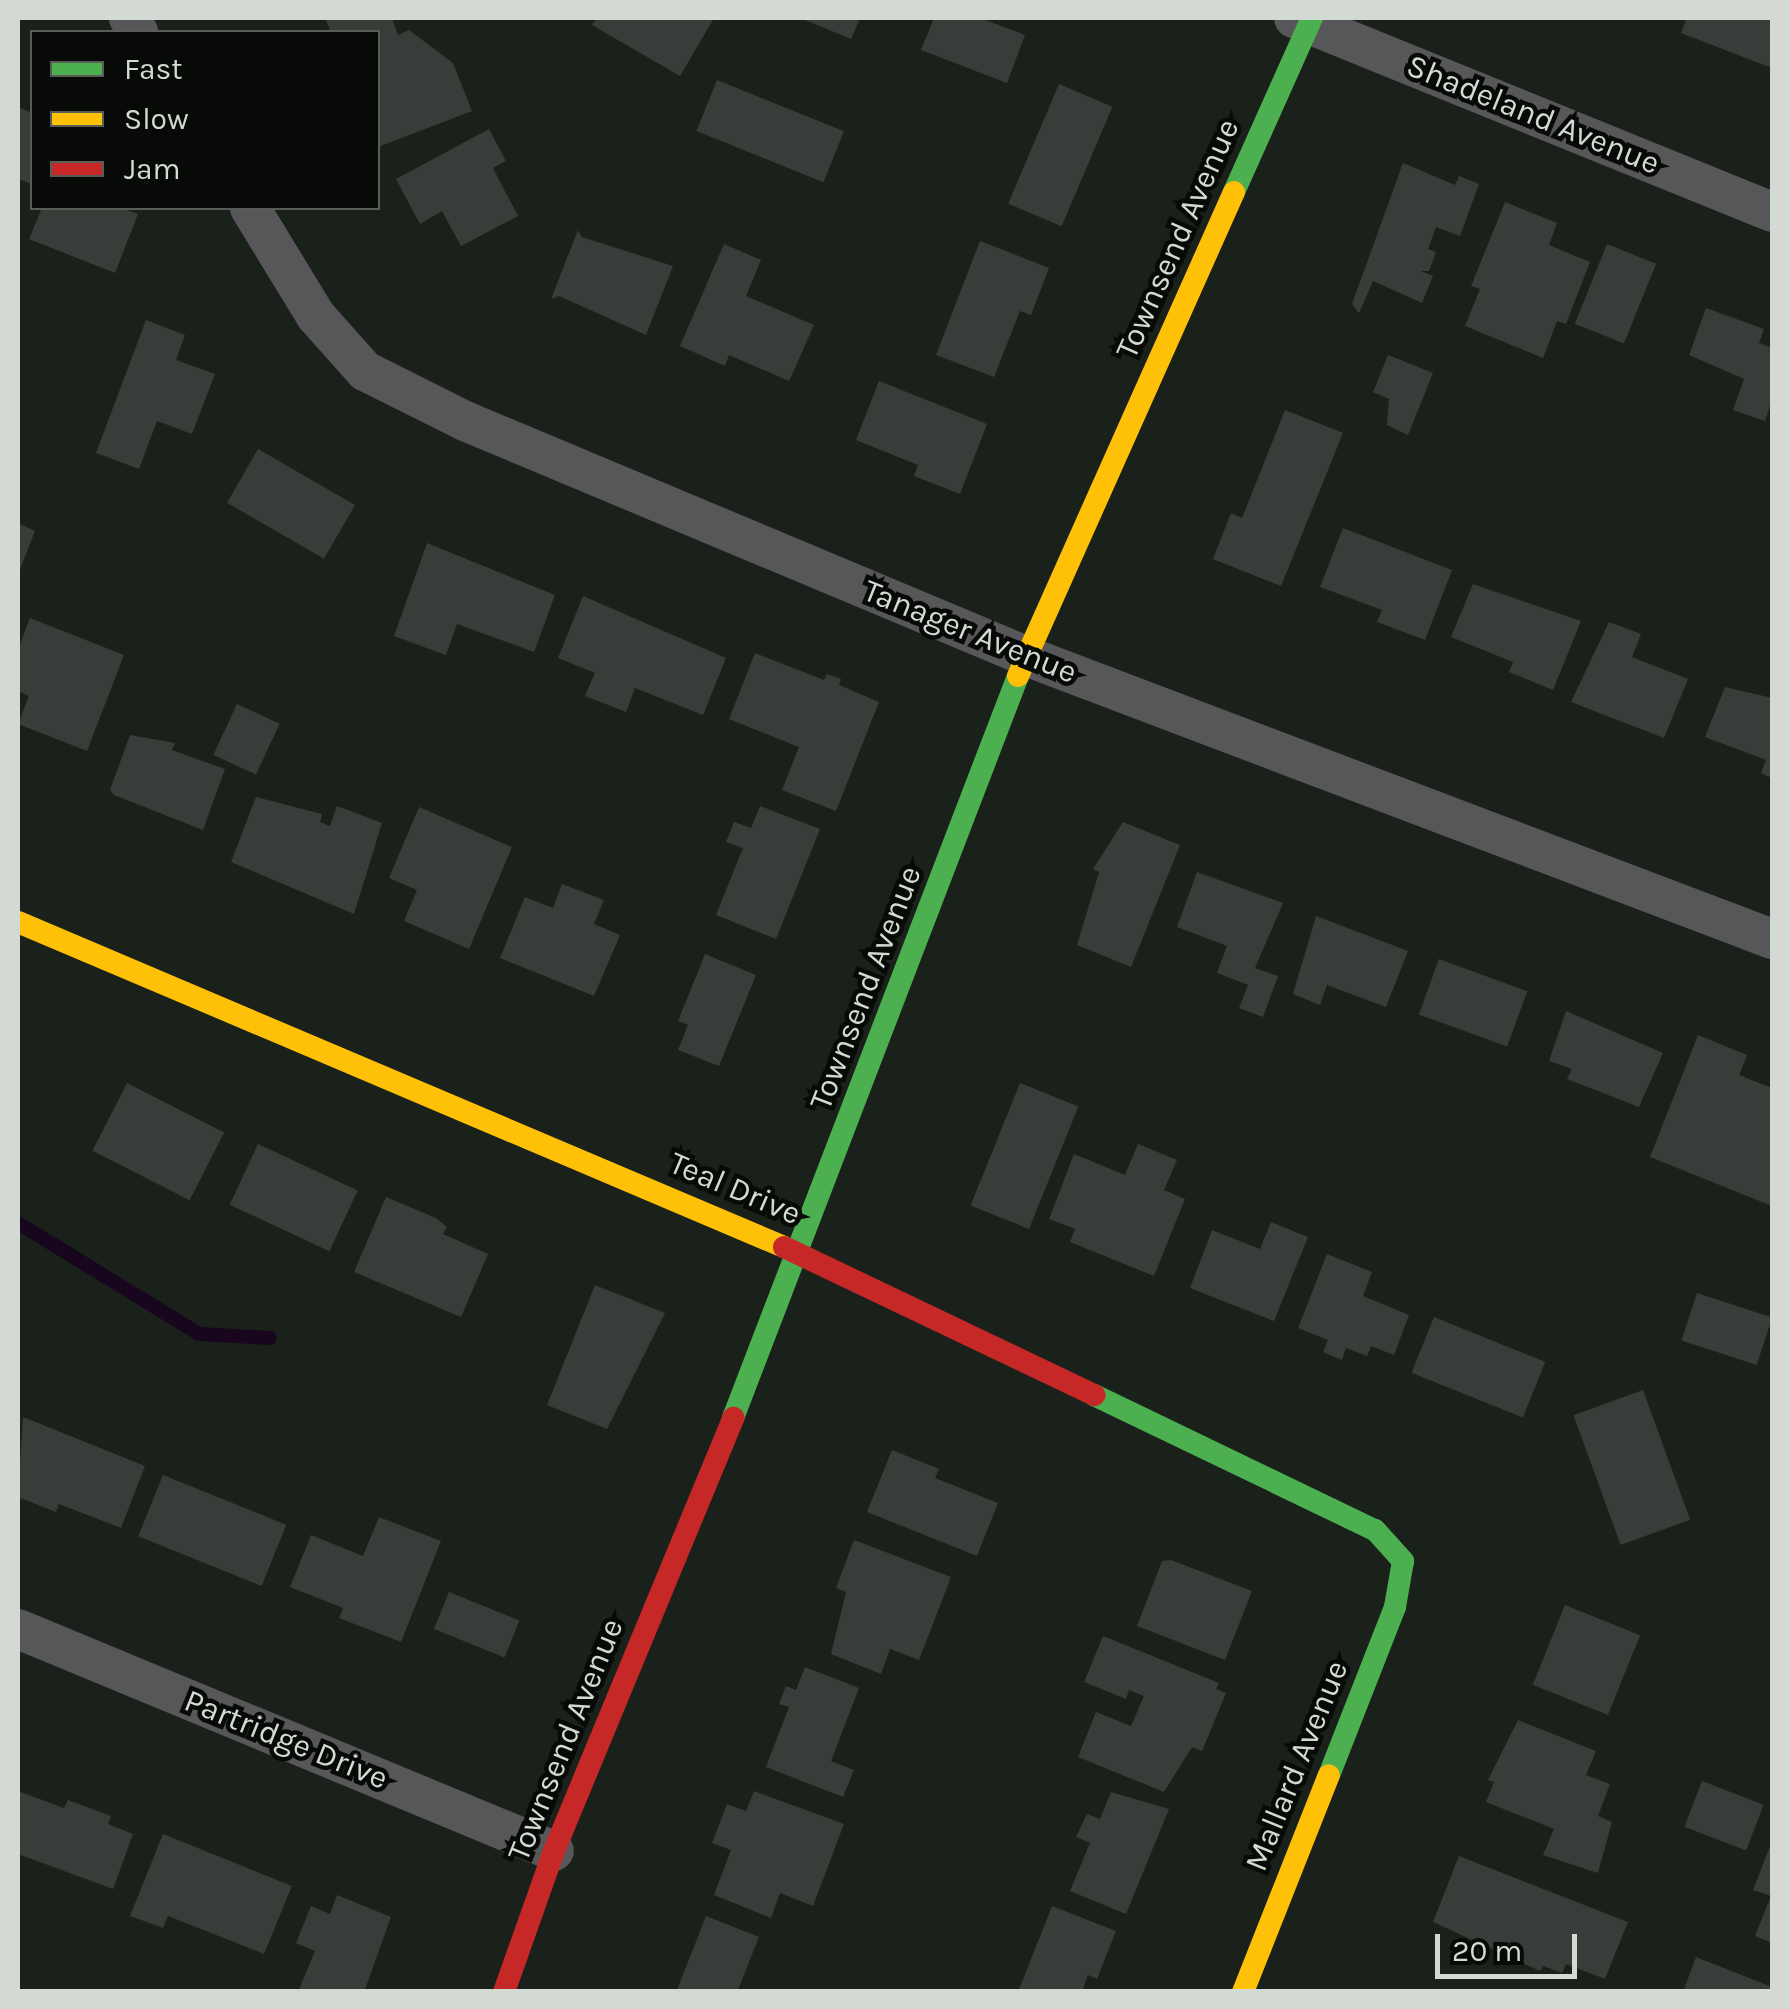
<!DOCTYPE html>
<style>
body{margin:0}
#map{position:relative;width:1790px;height:2009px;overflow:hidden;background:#1a201a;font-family:Karla,sans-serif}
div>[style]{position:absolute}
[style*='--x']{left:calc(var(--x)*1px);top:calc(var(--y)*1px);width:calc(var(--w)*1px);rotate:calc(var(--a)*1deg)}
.stream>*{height:14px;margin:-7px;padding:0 7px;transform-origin:7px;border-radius:7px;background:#18061e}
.building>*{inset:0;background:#393d39;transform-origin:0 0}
.street>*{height:40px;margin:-20px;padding:0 20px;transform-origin:20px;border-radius:20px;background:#575659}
.fast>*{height:22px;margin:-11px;padding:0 11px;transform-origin:11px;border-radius:11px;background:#4caf50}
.slow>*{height:22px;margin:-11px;padding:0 11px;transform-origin:11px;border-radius:11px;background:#ffc107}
.jam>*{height:22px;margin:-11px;padding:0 11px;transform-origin:11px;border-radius:11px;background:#c62828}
span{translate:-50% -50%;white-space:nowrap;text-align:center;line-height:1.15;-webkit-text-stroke:9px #070a06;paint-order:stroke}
.street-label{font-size:32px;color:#d3dad3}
.frame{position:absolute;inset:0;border:20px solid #d3dad3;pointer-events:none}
.legend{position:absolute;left:30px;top:30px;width:350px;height:180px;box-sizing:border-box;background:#070a06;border:2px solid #595d58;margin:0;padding:12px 18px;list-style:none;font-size:30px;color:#d3dad3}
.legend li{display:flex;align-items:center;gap:20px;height:50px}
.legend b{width:50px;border:2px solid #595d58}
.scale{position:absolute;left:1435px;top:1934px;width:142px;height:45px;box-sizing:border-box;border:5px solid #d3dad3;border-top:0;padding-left:12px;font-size:30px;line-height:35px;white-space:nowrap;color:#d3dad3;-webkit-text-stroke:8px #070a06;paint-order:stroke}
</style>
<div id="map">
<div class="stream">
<div style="--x:18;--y:1223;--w:212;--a:31.5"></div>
<div style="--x:199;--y:1334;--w:71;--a:3.2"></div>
</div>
<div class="building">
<div style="clip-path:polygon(325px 18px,392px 18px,398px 35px,409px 30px,453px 63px,472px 111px,378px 147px,378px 32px,331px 32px)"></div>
<div style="clip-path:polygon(597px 18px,714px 18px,680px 76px,592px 25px)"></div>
<div style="clip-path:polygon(800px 18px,860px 18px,851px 39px)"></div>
<div style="clip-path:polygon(934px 18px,980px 18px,1025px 35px,1007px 83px,921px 50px)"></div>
<div style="clip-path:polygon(1687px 18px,1772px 18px,1772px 68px,1681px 33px)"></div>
<div style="left:717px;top:80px;width:137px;height:55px;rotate:22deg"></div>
<div style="left:1059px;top:84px;width:58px;height:130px;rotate:23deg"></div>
<div style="clip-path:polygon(18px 107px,32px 113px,32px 184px,18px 179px)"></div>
<div style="clip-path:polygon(489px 129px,506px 161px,493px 168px,518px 216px,461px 246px,442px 211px,420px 224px,396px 179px)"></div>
<div style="clip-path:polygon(1403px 163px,1455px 185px,1459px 176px,1479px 184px,1460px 236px,1436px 227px,1428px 249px,1436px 252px,1429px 271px,1421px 271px,1433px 276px,1422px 303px,1373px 281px,1359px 313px,1352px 304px)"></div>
<div style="clip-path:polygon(1505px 202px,1557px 223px,1549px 245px,1590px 262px,1566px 324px,1557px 321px,1543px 358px,1465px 326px,1480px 289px,1471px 286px)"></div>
<div style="clip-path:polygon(42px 208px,122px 208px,138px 214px,115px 273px,29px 239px)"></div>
<div style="clip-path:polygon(578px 230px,582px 237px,673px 266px,646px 335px,559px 296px,551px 299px)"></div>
<div style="clip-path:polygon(980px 241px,1049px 268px,1031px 315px,1020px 311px,994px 377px,936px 355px)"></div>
<div style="clip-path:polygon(724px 244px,761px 260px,746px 296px,814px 325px,789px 381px,729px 355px,725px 366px,680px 346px)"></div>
<div style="left:1607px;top:244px;width:53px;height:86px;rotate:22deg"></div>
<div style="clip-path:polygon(1706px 308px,1764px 329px,1759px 343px,1772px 348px,1772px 399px,1765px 421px,1733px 410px,1744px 379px,1689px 355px)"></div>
<div style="clip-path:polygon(146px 320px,185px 335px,176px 360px,215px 374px,192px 434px,157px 421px,139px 469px,96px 453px)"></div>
<div style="clip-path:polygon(1388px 355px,1433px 373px,1408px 435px,1387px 425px,1389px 399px,1373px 392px)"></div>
<div style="clip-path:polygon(879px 381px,987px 424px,960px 494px,914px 476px,918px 465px,856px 440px)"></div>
<div style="clip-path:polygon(1285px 410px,1343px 433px,1281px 586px,1213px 559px,1231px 513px,1242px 518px)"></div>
<div style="left:258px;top:449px;width:112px;height:62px;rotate:30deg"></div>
<div style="clip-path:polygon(18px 523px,35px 531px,18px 575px)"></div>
<div style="clip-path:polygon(1343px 528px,1452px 570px,1425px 640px,1377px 622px,1382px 610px,1320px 587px)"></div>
<div style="clip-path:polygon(427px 543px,555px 595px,534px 652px,457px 624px,446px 655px,394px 636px)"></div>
<div style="clip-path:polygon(1473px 584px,1581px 621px,1553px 690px,1509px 672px,1513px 662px,1451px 637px)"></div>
<div style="clip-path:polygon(583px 596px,726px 658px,703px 715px,635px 688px,626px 712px,585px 696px,595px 673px,558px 658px)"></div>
<div style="clip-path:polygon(30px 618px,124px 655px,87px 751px,18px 724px,29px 696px,18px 691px,18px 650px)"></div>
<div style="clip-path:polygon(1609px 622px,1641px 634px,1632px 657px,1688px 679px,1664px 738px,1571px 702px)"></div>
<div style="clip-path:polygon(755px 653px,824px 680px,827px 674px,841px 679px,839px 685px,879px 702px,836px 811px,782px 790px,799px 747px,729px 719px)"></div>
<div style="clip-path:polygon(1725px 687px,1772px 698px,1772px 778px,1761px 773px,1766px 760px,1705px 737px)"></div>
<div style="left:237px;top:704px;width:47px;height:56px;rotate:25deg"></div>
<div style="clip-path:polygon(130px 735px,175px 743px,172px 750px,225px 769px,203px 830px,114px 795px,110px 790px)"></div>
<div style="clip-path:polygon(256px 797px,322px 814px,320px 822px,330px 826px,337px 806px,382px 823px,354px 914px,231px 862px)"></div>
<div style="clip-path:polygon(760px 806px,820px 829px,776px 939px,716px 915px,743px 848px,726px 842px,734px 822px,751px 828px)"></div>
<div style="clip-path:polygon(419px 807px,512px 847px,469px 949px,404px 921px,417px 890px,389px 878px)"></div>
<div style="clip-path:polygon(1123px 822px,1180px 845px,1131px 967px,1077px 945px,1099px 872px,1093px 869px)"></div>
<div style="clip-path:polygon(1197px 872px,1283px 903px,1255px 968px,1278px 976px,1263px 1017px,1239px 1008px,1248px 985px,1217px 973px,1227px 946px,1177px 927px)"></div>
<div style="clip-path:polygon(562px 884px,604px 900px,594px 924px,620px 935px,594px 996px,500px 958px,525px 897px,553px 908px)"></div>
<div style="clip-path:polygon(1316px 916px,1408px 951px,1386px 1007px,1327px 985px,1320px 1005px,1293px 994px)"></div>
<div style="clip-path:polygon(705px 954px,756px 975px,719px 1066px,678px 1050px,688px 1025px,678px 1021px)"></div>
<div style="left:1439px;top:959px;width:94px;height:59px;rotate:20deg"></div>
<div style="clip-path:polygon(1566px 1011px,1663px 1053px,1639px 1107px,1567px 1079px,1572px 1069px,1549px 1061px)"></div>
<div style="clip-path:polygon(1698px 1035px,1747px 1055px,1739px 1075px,1772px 1088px,1772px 1206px,1650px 1157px)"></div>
<div style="left:127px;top:1083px;width:109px;height:76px;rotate:27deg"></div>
<div style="left:1020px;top:1083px;width:63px;height:132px;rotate:22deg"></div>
<div style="left:258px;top:1144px;width:110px;height:67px;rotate:25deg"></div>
<div style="clip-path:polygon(1138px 1144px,1177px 1160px,1164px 1190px,1185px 1199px,1154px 1276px,1070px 1242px,1075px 1229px,1049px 1219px,1074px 1154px,1125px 1175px)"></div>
<div style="clip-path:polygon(386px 1197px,436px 1218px,447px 1227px,443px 1234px,488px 1254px,461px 1317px,354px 1272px)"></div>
<div style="clip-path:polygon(1271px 1222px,1308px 1237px,1274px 1321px,1190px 1288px,1212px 1230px,1260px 1249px)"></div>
<div style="clip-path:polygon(1327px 1254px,1372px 1272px,1363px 1296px,1409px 1315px,1394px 1355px,1371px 1346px,1367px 1356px,1346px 1348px,1342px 1360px,1323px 1352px,1328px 1340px,1298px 1328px)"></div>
<div style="clip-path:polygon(595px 1285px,665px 1313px,607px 1429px,547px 1405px)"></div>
<div style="left:1697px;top:1293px;width:79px;height:50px;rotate:18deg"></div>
<div style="left:1434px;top:1317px;width:120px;height:60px;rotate:22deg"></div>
<div style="left:1643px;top:1390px;width:138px;height:74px;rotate:70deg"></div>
<div style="clip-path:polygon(23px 1417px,145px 1466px,121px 1528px,59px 1504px,56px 1512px,18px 1497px)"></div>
<div style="clip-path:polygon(892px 1450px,939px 1469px,935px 1478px,998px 1503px,977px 1556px,867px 1512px)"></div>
<div style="left:163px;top:1475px;width:133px;height:66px;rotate:22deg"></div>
<div style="clip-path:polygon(379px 1517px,441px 1541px,401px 1642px,339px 1618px,343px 1608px,290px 1587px,311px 1535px,363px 1556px)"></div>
<div style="clip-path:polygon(854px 1540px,951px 1577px,919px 1660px,890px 1649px,881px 1674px,831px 1654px,846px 1592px,836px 1588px)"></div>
<div style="clip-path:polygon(1171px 1560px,1252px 1591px,1225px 1660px,1137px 1626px,1162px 1561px)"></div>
<div style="left:449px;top:1592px;width:76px;height:40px;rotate:22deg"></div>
<div style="left:1565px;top:1605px;width:81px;height:86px;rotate:22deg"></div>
<div style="clip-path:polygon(1103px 1636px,1219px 1683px,1216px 1689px,1226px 1693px,1202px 1751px,1192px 1747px,1164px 1792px,1078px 1757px,1096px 1712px,1131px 1726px,1144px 1696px,1129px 1690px,1126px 1699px,1084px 1682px)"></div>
<div style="clip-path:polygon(805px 1667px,859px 1688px,831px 1761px,854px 1770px,843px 1797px,766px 1767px,789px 1707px,779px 1704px,786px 1686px,796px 1690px)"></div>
<div style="clip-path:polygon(1518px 1720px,1596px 1751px,1586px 1775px,1610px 1784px,1598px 1816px,1612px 1822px,1598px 1873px,1543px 1855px,1554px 1829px,1486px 1802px,1494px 1782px,1488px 1780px)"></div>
<div style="left:1702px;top:1781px;width:66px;height:49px;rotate:21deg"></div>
<div style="clip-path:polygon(18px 1791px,64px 1808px,68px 1800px,111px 1816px,108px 1824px,133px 1834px,113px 1889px,18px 1854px)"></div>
<div style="clip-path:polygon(754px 1791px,844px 1824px,813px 1906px,780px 1893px,771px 1918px,714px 1895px,731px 1850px,712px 1843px,727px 1804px,746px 1811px)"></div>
<div style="clip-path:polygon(1111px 1792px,1169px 1809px,1126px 1914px,1070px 1891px,1090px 1843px,1076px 1837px,1087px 1814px,1100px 1819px)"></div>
<div style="clip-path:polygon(163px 1834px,292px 1886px,264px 1954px,168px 1916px,163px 1928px,130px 1916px)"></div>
<div style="clip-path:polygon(1772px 1841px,1772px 1943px,1755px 1936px,1771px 1896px,1753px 1890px)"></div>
<div style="clip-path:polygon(1459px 1856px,1628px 1922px,1605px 1979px,1566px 1964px,1562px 1973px,1543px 1966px,1540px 1971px,1433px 1922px)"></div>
<div style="clip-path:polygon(337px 1895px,391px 1917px,364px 1992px,298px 1992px,315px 1951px,296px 1943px,311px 1906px,330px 1914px)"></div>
<div style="clip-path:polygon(1052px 1906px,1116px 1931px,1097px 1979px,1088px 1975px,1082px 1992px,1018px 1992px)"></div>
<div style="clip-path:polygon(706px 1916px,759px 1937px,737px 1992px,677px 1990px)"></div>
<div style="clip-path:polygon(1696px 1957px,1772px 1987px,1772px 1992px,1683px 1992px)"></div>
</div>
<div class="street">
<div style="--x:129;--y:18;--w:17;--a:57"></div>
<div style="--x:1294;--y:18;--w:516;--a:22.09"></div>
<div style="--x:250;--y:208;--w:127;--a:58.6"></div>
<div style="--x:316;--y:316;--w:74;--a:48.3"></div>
<div style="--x:365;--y:371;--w:112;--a:26.6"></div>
<div style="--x:465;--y:421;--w:608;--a:22.73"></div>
<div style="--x:1026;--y:656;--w:798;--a:20.77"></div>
<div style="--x:18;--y:1629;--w:580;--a:22.5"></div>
</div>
<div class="fast">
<div style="--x:1234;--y:192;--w:191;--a:-65.9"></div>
<div style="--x:1094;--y:1395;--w:312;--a:25.7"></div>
<div style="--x:1375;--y:1530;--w:42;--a:47.9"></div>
<div style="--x:1403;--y:1561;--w:47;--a:99.9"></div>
<div style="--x:1395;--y:1607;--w:180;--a:111.4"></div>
<div style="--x:733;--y:1418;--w:795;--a:-68.99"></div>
</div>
<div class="slow">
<div style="--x:1018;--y:676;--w:530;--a:-65.95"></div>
<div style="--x:18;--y:922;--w:832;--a:22.99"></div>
<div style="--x:1243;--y:1992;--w:233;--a:-68.4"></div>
</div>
<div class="jam">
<div style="--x:784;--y:1247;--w:344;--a:25.5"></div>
<div style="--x:504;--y:1992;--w:150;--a:-70.5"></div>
<div style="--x:554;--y:1851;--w:469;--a:-67.5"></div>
</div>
<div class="street-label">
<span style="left:1533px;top:115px;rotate:22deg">Shadeland Avenue</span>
<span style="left:1178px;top:239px;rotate:-66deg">Townsend Avenue</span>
<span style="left:970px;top:632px;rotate:22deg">Tanager Avenue</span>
<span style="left:866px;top:988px;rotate:-69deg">Townsend Avenue</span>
<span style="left:735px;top:1189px;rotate:23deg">Teal Drive</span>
<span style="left:286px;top:1740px;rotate:22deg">Partridge Drive</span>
<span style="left:566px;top:1740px;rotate:-68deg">Townsend Avenue</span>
<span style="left:1297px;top:1766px;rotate:-68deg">Mallard Avenue</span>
</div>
<div class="frame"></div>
<ul class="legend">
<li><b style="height:12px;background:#4caf50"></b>Fast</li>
<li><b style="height:12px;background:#ffc107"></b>Slow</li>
<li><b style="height:12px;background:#c62828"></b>Jam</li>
</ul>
<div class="scale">20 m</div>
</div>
